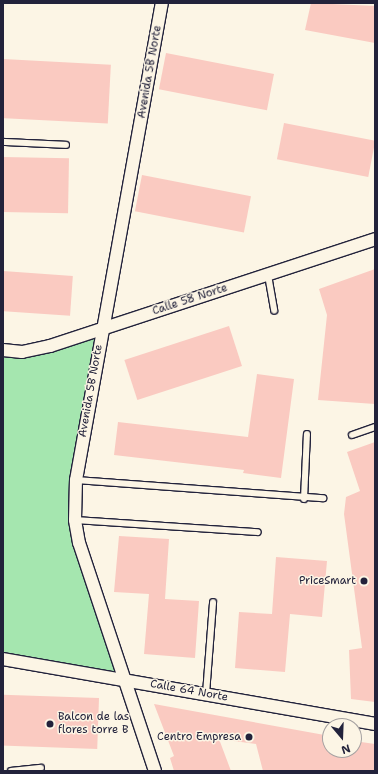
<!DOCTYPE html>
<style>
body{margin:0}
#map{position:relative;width:378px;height:774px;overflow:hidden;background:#fcf5e5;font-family:"Shantell Sans",sans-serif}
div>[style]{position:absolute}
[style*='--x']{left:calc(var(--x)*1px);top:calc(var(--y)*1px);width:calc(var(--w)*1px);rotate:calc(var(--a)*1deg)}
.green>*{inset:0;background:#a5e6af}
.building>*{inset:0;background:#facac1;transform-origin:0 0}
.roads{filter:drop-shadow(1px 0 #22223b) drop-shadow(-1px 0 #22223b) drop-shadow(0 1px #22223b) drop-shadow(0 -1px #22223b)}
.service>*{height:6px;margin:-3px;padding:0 3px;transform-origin:3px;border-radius:3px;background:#fcf5e5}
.minor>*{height:12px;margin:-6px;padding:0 6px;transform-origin:6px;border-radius:6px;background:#fcf5e5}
.dots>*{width:11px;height:11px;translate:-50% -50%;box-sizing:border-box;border:2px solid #fcf5e5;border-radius:50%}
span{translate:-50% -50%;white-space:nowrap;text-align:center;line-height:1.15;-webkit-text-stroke:3px #fcf5e5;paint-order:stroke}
.street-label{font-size:11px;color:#22223b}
.poi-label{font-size:11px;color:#22223b}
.right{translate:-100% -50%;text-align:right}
.left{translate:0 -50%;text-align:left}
.frame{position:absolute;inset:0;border:4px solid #22223b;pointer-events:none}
.north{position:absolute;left:322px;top:718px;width:40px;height:40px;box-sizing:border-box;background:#fcf5e5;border:1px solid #a5a1a1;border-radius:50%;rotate:161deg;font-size:11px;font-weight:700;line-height:16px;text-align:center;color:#22223b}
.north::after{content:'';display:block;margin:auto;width:14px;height:18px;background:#22223b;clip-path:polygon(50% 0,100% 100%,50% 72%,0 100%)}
</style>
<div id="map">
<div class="green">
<div style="clip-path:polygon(102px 329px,75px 520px,125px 680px,3px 659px,3px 350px,22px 352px)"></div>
</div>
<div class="building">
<div style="clip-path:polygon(311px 3px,375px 6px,375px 43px,305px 30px)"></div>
<div style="left:166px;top:53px;width:110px;height:37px;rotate:11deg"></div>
<div style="left:3px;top:59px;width:108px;height:59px;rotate:3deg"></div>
<div style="left:284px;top:123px;width:93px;height:37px;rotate:11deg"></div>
<div style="left:3px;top:157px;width:66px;height:55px;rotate:1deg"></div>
<div style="left:142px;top:175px;width:111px;height:37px;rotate:11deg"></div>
<div style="clip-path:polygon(375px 269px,375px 404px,318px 400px,327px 315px,319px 289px)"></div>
<div style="left:3px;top:271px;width:70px;height:40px;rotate:4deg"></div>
<div style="left:229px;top:326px;width:42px;height:110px;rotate:72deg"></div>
<div style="clip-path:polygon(257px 374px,294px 379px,281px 478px,243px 473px,244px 470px,114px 455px,118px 422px,248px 437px)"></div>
<div style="clip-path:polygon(375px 442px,375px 702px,351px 699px,349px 650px,362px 648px,344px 514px,346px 497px,360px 491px,347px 452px)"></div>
<div style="clip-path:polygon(119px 536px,169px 539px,165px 599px,199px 601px,195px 658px,144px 654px,149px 594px,114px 592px)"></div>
<div style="clip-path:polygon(276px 557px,327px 561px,322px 617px,290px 614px,285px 672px,235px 668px,239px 612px,272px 614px)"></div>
<div style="left:99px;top:698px;width:51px;height:96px;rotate:92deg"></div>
<div style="clip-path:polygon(154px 704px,330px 736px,330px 750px,354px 750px,354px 741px,375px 744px,375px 771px,263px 771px,256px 744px,219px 739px,231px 771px,174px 771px,170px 758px,174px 756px)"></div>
</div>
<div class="roads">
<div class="service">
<div style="--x:3;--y:142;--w:63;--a:2.7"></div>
<div style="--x:268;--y:275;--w:36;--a:80"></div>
<div style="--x:352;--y:435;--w:24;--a:-19"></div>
<div style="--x:76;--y:480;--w:248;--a:4.2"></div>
<div style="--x:304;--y:499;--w:65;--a:-87.4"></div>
<div style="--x:75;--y:520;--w:183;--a:3.8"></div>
<div style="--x:206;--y:694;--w:92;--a:-85.6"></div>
<div style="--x:11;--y:771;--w:30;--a:-6"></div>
</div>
<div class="minor">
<div style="--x:3;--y:350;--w:19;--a:6"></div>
<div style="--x:22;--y:352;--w:29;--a:-12"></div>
<div style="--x:50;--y:346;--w:342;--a:-18.2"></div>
<div style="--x:3;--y:659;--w:378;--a:9.9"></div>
<div style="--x:155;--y:771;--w:240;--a:-108.4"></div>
<div style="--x:79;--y:543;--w:23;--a:-100"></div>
<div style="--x:75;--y:520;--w:40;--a:-88.6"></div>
<div style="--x:76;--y:480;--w:485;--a:-79.8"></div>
</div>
</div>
<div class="dots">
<div style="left:364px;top:581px;background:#22223b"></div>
<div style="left:50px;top:724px;background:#22223b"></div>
<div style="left:249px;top:737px;background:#22223b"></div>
</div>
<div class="street-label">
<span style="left:150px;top:72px;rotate:-80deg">Avenida 5B Norte</span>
<span style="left:190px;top:300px;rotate:-18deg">Calle 58 Norte</span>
<span style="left:91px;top:391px;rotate:-80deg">Avenida 5B Norte</span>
<span style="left:189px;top:691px;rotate:10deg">Calle 64 Norte</span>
</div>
<div class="poi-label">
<span class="right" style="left:356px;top:581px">PriceSmart</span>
<span class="left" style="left:58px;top:724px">Balcon de las<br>flores torre B</span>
<span class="right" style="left:241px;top:737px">Centro Empresa</span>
</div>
<div class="frame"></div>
<div class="north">N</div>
</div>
